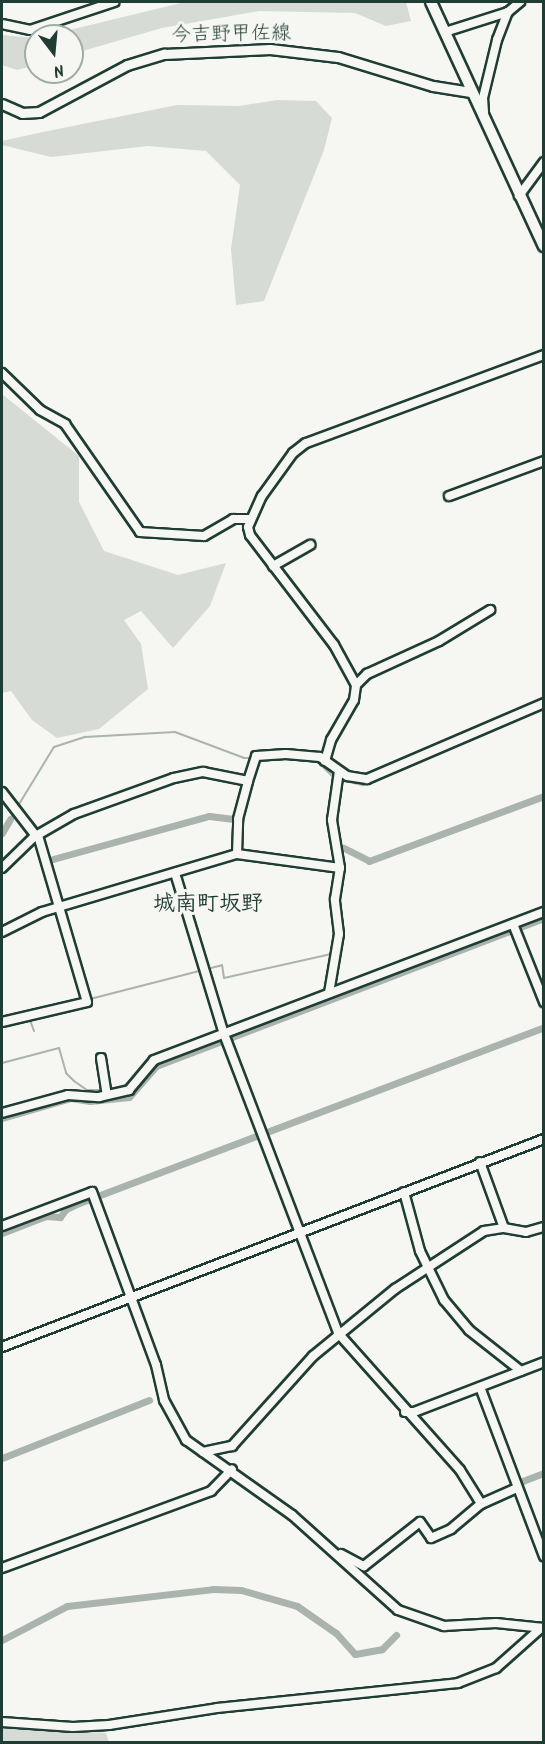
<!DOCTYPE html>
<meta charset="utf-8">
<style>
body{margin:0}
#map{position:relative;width:545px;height:1744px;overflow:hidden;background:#f6f6f2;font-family:Kalam,"Klee One",sans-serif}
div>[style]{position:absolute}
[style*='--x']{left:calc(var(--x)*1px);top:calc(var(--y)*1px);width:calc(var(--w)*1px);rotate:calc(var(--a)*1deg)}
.green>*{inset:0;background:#d6dbd6}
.stream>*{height:2px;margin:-1px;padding:0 1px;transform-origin:1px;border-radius:1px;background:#aab3ae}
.canal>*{height:7px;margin:-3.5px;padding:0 3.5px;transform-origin:3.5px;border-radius:3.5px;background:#aab3ae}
.roads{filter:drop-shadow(2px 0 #1f3d34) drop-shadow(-2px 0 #1f3d34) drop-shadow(0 2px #1f3d34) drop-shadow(0 -2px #1f3d34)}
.minor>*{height:8px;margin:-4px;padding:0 4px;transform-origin:4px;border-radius:4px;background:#f6f6f2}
.major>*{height:9px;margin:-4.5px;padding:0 4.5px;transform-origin:4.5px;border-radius:4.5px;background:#f6f6f2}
.highway>*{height:10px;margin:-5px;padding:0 5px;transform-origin:5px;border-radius:5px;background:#f6f6f2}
span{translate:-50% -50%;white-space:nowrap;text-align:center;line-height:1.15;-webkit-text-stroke:6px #f6f6f2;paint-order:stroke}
.street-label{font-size:20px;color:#1f3d34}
.quarter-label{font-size:22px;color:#1f3d34;font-weight:700}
.frame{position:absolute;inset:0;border:3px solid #1f3d34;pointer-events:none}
.north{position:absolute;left:24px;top:24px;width:60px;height:60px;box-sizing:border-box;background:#f6f6f2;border:2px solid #a0aca6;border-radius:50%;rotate:164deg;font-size:16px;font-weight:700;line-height:24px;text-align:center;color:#1f3d34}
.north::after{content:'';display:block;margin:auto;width:21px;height:27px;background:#1f3d34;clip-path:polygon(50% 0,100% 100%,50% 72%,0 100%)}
</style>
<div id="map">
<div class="green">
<div style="clip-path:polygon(185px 2px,406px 2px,411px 21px,386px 26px,355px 13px,259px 11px,162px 28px,72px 54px,72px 36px,45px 36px)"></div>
<div style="clip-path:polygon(2px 35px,36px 38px,36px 65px,17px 70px,2px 65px)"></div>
<div style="clip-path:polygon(277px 100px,316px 101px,332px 118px,324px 150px,264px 301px,236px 305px,231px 249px,240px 185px,206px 151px,148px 146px,51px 157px,2px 145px,2px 141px,38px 133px,177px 105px,239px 106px)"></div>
<div style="clip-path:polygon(2px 394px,79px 456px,79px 502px,104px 551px,178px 575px,226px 563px,210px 606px,173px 648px,141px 611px,124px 620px,141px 644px,148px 689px,99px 729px,57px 738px,32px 720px,11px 691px,2px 693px)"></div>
<div style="clip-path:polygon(2px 1728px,106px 1733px,109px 1742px,2px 1742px)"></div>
</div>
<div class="stream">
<div style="--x:316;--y:760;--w:27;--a:45"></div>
<div style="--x:341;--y:780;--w:23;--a:13"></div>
<div style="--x:363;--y:785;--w:8;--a:-30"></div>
<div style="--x:10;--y:819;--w:84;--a:-58.6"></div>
<div style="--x:54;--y:747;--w:33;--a:-18"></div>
<div style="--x:85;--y:737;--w:90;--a:-3.2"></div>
<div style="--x:175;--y:732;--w:74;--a:20.6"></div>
<div style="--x:244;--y:758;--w:49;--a:0"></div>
<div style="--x:90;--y:999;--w:136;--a:-14.4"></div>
<div style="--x:222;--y:965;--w:13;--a:81"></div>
<div style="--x:224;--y:978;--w:110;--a:-12.6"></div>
<div style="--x:34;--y:1031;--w:20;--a:-110"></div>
<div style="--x:27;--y:1012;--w:24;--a:-12"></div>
<div style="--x:2;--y:1063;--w:59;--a:-14.7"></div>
<div style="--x:59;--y:1048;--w:26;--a:74"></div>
<div style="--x:66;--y:1073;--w:11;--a:45"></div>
<div style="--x:74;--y:1081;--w:16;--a:35"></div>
<div style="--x:87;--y:1090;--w:17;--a:0"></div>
<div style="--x:133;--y:1079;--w:27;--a:-51"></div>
<div style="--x:110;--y:1089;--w:21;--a:-14"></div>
</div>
<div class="canal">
<div style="--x:2;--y:833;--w:16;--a:-60"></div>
<div style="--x:344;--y:848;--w:28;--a:27"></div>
<div style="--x:369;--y:861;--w:187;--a:-20.4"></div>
<div style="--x:53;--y:859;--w:162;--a:-15.4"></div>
<div style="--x:209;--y:816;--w:25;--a:7"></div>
<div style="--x:2;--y:1118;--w:72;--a:-16.2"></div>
<div style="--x:71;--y:1098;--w:19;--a:9"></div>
<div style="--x:90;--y:1101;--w:39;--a:-6"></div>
<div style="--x:129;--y:1097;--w:41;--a:-48.9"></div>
<div style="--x:156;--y:1066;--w:415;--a:-20.9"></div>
<div style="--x:2;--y:1233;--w:47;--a:-21.1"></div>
<div style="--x:46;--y:1216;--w:14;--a:4"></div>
<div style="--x:60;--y:1217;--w:10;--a:-53"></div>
<div style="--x:66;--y:1209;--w:14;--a:-25"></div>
<div style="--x:79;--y:1203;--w:497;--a:-20.7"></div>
<div style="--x:2;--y:1458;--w:158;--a:-21.5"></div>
<div style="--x:520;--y:1482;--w:26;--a:-21"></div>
<div style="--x:2;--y:1640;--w:73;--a:-27.6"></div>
<div style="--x:67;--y:1606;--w:147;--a:-6.6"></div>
<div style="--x:213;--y:1589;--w:28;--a:2"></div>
<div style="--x:241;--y:1590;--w:58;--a:15.9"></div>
<div style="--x:297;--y:1606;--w:47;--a:34.7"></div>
<div style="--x:336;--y:1633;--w:28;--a:48"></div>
<div style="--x:355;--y:1654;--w:27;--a:-10"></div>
<div style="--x:382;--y:1649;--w:20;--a:-45"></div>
</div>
<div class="roads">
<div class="minor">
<div style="--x:2;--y:24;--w:29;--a:12"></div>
<div style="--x:30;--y:30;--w:89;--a:-18.4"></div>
<div style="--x:445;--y:32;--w:66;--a:-17.6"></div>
<div style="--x:508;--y:12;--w:16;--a:-40"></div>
<div style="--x:484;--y:112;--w:14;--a:-94"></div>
<div style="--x:483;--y:98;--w:60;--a:-76.4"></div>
<div style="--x:497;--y:40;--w:30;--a:-69"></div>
<div style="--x:519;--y:196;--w:42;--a:-53.7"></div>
<div style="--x:2;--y:373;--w:53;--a:44.2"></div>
<div style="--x:40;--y:410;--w:29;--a:29"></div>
<div style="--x:65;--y:424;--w:131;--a:55.2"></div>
<div style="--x:140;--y:532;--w:64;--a:3.6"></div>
<div style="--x:204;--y:536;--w:34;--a:-30"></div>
<div style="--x:233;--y:519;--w:18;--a:0"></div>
<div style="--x:449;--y:496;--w:101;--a:-20.2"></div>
<div style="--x:273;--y:566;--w:43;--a:-29.6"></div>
<div style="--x:356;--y:685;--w:46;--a:-118.8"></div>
<div style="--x:334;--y:645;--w:138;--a:-127.4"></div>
<div style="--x:250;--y:535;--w:8;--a:-104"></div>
<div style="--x:248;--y:527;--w:34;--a:-66"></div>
<div style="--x:262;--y:496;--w:53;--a:-54.2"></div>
<div style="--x:293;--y:453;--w:16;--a:-38"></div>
<div style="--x:306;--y:443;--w:254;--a:-20.3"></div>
<div style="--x:325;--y:761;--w:22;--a:-74"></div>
<div style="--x:331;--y:740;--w:46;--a:-60.1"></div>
<div style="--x:354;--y:700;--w:15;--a:-82"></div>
<div style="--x:356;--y:685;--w:16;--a:-45"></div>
<div style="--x:367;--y:674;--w:79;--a:-24.6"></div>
<div style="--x:439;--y:641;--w:60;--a:-31.3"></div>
<div style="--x:2;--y:792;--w:56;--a:52.3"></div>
<div style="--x:237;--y:854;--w:35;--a:-88"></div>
<div style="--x:238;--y:819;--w:39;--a:-75"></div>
<div style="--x:2;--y:868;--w:45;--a:-44.1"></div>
<div style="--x:34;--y:837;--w:46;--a:-29.9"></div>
<div style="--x:74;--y:814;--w:106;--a:-19.8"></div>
<div style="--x:174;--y:778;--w:30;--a:-12"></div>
<div style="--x:203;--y:772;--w:46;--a:11.3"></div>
<div style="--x:248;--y:781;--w:26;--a:-72"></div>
<div style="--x:256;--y:756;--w:30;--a:-4"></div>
<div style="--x:286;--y:754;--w:34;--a:5"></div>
<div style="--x:320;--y:757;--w:33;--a:35"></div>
<div style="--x:347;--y:776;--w:20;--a:9"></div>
<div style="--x:367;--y:779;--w:193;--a:-23.2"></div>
<div style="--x:175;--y:873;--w:168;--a:73.1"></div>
<div style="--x:224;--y:1034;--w:320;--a:69.1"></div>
<div style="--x:338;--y:1333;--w:183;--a:48.3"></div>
<div style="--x:460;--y:1470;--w:40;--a:58"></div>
<div style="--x:513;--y:924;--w:84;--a:68.3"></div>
<div style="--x:2;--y:932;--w:45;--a:-26.6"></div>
<div style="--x:42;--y:912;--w:203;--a:-16.6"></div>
<div style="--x:237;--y:854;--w:104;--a:7.7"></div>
<div style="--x:329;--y:993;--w:60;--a:-80.4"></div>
<div style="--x:339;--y:934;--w:35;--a:-97"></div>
<div style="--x:335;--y:899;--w:31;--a:-81"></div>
<div style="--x:340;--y:868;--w:49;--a:-99.5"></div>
<div style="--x:332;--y:820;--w:49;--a:-81.9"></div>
<div style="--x:2;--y:1022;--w:87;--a:-13.2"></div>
<div style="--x:87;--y:1002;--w:174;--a:-106.4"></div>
<div style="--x:101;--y:1058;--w:37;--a:81"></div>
<div style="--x:2;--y:1113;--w:68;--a:-15.3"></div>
<div style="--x:68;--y:1095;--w:31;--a:4"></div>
<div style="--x:99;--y:1097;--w:31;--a:-13"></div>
<div style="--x:129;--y:1090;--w:39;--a:-50"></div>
<div style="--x:154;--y:1060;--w:417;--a:-20.8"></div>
<div style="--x:480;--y:1162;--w:70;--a:70"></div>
<div style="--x:404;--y:1192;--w:61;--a:74.8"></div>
<div style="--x:420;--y:1251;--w:55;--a:63.9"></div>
<div style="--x:444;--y:1300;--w:39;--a:50"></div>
<div style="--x:469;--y:1330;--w:66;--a:38.3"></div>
<div style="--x:2;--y:1226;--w:96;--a:-20.7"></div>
<div style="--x:92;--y:1192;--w:184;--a:69.7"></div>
<div style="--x:156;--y:1365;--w:36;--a:77"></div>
<div style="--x:164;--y:1400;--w:46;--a:61.2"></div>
<div style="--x:186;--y:1440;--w:130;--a:35.3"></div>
<div style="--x:292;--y:1515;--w:142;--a:41.9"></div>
<div style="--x:398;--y:1610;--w:49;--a:19.2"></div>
<div style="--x:444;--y:1626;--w:52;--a:-3.3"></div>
<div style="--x:496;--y:1623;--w:48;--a:5.9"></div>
<div style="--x:2;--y:1347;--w:581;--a:-20.99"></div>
<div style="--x:480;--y:1387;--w:181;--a:69.3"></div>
<div style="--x:405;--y:1412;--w:9;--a:0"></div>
<div style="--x:414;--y:1412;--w:139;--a:-21"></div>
<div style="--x:203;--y:1452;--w:30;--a:-12"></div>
<div style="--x:232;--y:1446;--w:121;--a:-48"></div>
<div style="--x:313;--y:1356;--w:106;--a:-39.3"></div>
<div style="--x:395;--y:1289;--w:106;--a:-33.1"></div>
<div style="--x:484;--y:1231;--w:20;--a:-9"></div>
<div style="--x:504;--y:1228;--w:22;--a:10"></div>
<div style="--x:526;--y:1232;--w:19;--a:-16"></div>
<div style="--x:341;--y:1554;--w:26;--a:28"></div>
<div style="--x:364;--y:1566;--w:71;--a:-38.2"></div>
<div style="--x:420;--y:1522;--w:19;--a:55"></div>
<div style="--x:431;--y:1538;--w:22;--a:-24"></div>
<div style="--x:451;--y:1529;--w:39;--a:-40"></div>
<div style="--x:481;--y:1504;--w:39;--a:-24"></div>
<div style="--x:2;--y:1568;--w:223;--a:-20.2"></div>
<div style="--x:211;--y:1491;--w:30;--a:-46"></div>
<div style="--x:2;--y:1722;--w:71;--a:4"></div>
<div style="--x:73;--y:1727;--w:36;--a:-3"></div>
<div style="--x:109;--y:1725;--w:109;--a:-8.9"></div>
<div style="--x:217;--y:1708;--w:242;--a:-5.9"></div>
<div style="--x:458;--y:1683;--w:41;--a:-21.5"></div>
<div style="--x:496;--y:1668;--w:60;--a:-41.6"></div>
</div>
<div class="major">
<div style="--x:2;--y:104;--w:22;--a:24"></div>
<div style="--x:22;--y:113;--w:17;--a:-3"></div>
<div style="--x:39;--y:112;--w:100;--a:-28.1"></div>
<div style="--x:127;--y:65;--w:39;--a:-17"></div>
<div style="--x:164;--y:54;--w:106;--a:-2.7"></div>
<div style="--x:270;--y:49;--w:68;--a:6.7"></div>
<div style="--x:338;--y:57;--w:99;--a:17"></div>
<div style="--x:433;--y:86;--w:38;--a:9"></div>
</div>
<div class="highway">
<div style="--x:431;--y:2;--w:269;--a:65.2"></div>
</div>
</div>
<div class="street-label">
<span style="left:231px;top:35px;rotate:-1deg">今吉野甲佐線</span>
</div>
<div class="quarter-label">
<span style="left:208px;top:905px">城南町坂野</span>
</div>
<div class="frame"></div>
<div class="north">N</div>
</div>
